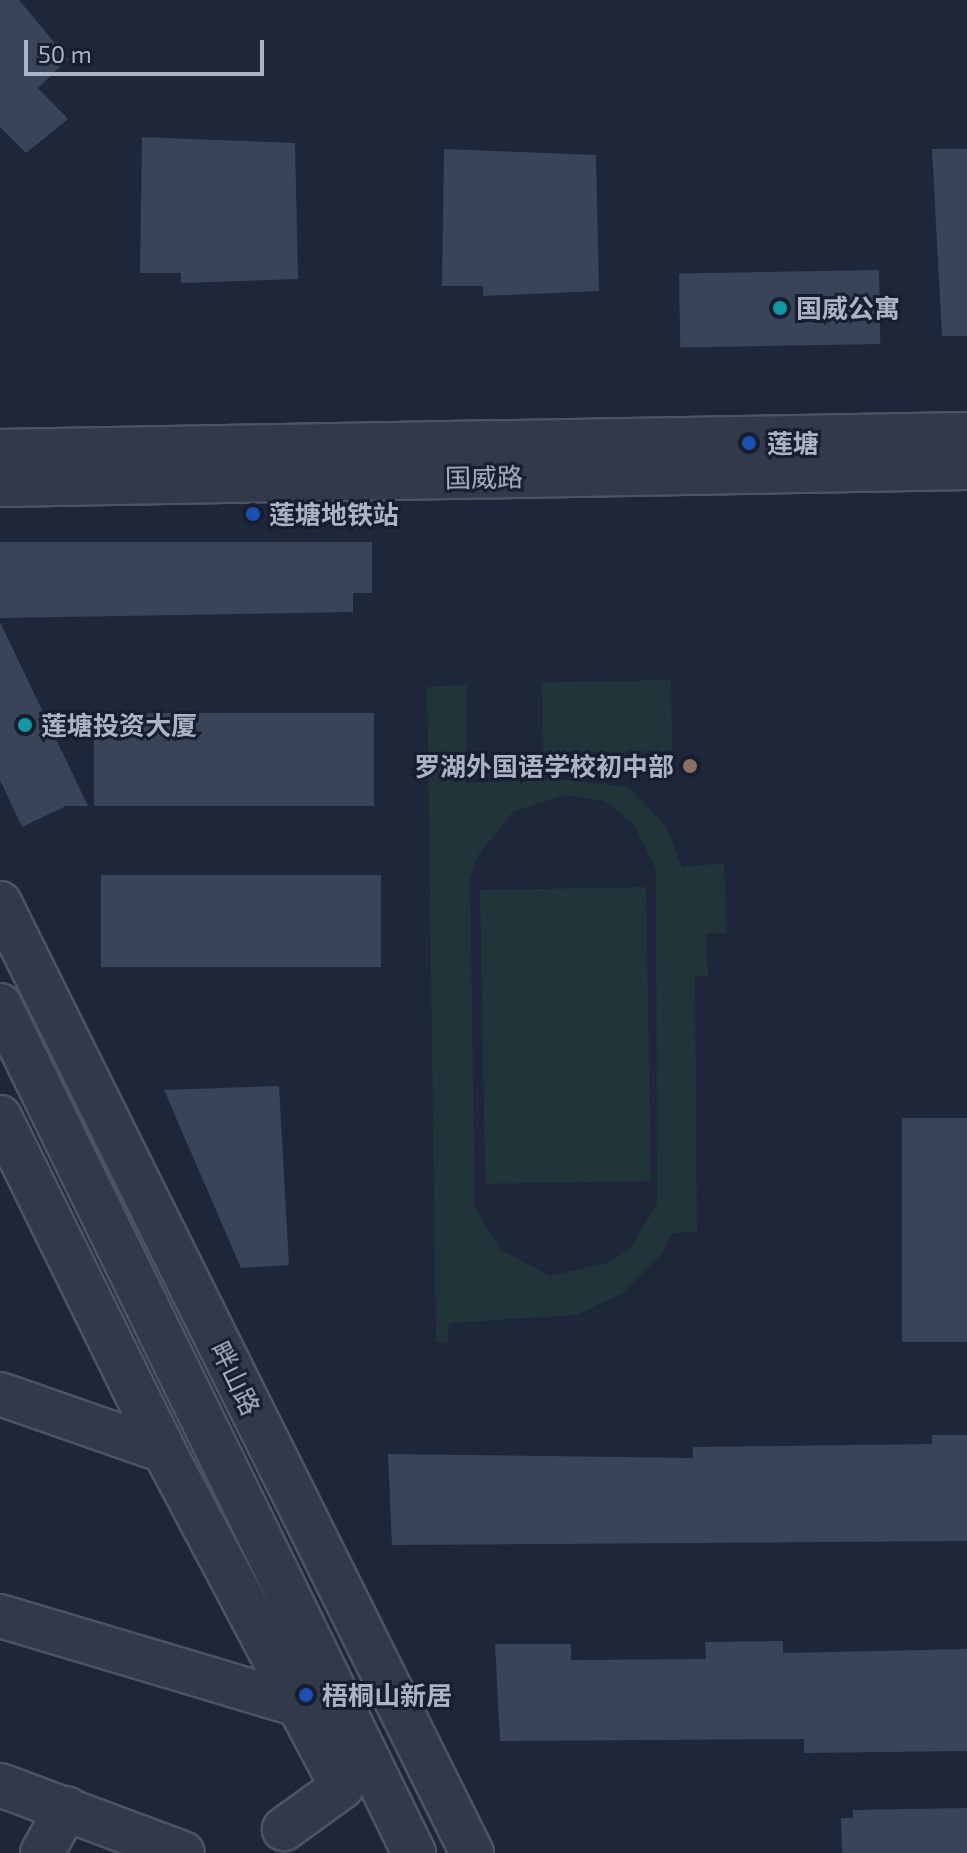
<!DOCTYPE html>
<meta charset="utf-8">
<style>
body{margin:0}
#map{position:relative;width:967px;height:1853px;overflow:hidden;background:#1e2639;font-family:"Exo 2","Noto Sans SC",sans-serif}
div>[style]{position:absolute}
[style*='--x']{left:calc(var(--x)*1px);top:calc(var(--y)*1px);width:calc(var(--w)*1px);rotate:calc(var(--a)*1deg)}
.green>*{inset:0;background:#20343a;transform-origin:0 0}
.building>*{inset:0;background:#394459;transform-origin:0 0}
.roads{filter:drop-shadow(2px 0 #4c5364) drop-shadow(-2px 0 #4c5364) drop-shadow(0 2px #4c5364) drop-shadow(0 -2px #4c5364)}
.minor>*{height:42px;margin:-21px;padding:0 21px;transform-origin:21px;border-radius:21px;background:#323949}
.dots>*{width:22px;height:22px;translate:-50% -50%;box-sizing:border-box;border:4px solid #171e2d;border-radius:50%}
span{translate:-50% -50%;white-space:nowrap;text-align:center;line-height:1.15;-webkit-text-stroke:6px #171e2d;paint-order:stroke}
.poi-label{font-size:26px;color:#abb3c6;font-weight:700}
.left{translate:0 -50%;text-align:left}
.right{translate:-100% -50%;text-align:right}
.street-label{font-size:26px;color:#abb3c6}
.scale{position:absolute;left:24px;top:40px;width:240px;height:36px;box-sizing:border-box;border:4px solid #abb3c6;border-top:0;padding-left:10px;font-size:24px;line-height:28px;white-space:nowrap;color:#abb3c6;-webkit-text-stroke:6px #171e2d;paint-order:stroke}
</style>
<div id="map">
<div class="green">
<div style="left:671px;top:680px;width:71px;height:129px;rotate:89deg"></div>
<div style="clip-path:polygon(evenodd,467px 685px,466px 783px,559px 779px,629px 787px,666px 826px,682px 867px,724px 863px,727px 933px,706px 933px,708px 976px,695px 977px,697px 1232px,672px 1233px,663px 1253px,623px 1293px,577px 1315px,449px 1323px,448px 1344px,436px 1342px,427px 687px,467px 685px,565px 795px,604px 801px,633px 823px,656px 869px,657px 1205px,630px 1248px,610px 1262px,550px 1276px,500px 1249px,475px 1207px,470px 878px,478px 855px,513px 812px,565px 795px)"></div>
<div style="left:646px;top:887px;width:294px;height:166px;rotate:89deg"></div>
</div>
<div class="building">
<div style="clip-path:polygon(0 0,19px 0,68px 59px,38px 88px,68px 119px,26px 153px,0 127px)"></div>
<div style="clip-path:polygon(142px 137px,295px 143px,298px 279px,181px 283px,181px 273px,140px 273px)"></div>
<div style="clip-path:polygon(444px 149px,596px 155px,599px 291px,483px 296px,483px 286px,442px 286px)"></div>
<div style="clip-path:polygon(932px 149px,967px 149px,967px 336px,942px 336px)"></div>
<div style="left:879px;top:270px;width:74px;height:200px;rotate:89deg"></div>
<div style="clip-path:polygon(0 542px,372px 542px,372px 593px,353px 593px,353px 612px,0 618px)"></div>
<div style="clip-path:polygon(0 622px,88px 806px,66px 806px,22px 827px,0 780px)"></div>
<div style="left:94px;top:713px;width:280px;height:93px"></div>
<div style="left:101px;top:875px;width:280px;height:92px"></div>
<div style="clip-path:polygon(279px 1086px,289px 1265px,241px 1268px,164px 1090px)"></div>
<div style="left:967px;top:1118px;width:224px;height:65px;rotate:90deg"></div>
<div style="clip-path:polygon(932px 1435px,967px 1435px,967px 1541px,392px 1545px,388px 1454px,693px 1458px,693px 1447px,932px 1444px)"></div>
<div style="clip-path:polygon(783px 1641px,783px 1653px,967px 1649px,967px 1751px,804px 1753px,804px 1739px,500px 1741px,495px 1644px,571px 1644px,571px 1660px,706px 1659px,705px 1642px)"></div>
<div style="clip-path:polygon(967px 1808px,967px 1853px,842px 1853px,841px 1818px,853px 1818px,853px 1810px)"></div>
</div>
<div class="roads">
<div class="minor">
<div style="--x:0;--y:451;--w:967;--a:-1.01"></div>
<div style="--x:0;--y:485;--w:967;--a:-1.01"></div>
<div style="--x:0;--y:903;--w:1061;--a:63.58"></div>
<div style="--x:0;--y:1005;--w:944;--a:63.98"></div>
<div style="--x:0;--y:1117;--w:372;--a:63.8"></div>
<div style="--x:164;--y:1451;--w:380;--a:62.1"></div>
<div style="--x:342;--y:1787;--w:72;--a:144.1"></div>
<div style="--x:0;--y:1394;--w:174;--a:19.2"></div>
<div style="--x:0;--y:1616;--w:312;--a:16.6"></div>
<div style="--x:0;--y:1785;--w:195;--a:20.4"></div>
<div style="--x:42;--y:1853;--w:51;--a:-60.9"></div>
</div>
</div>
<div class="dots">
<div style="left:780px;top:308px;background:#0f9aa8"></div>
<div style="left:749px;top:443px;background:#1a4fb4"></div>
<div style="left:253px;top:514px;background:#1a4fb4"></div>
<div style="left:25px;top:725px;background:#0f9aa8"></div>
<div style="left:690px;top:766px;background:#8d6e63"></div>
<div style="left:306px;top:1695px;background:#1a4fb4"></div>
</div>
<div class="poi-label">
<span class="left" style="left:796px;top:308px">国威公寓</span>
<span class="left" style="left:767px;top:443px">莲塘</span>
<span class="left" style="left:269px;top:514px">莲塘地铁站</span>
<span class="left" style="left:41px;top:725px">莲塘投资大厦</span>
<span class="right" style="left:674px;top:766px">罗湖外国语学校初中部</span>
<span class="left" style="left:322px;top:1695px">梧桐山新居</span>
</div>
<div class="street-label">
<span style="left:484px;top:477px;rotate:-1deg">国威路</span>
<span style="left:236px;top:1378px;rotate:64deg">畔山路</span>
</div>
<div class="scale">50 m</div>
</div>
